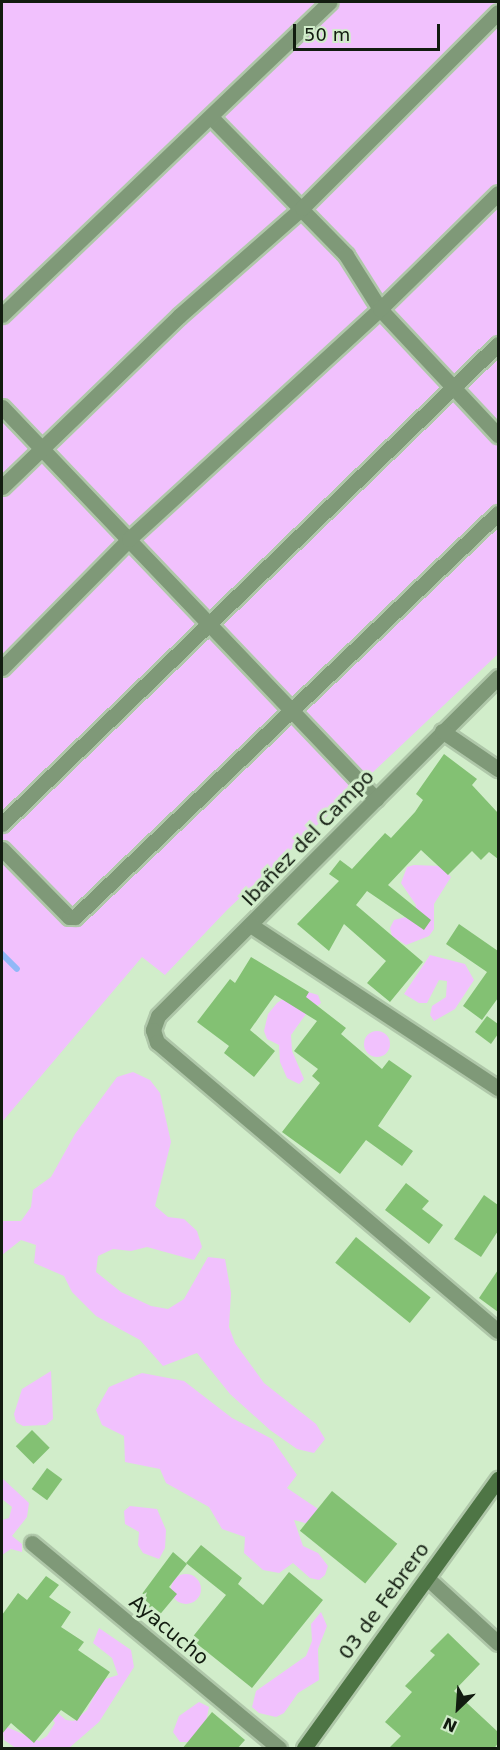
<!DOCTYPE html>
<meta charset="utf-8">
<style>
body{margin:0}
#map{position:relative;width:500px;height:1750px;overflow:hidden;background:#d1edca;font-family:"DejaVu Sans",sans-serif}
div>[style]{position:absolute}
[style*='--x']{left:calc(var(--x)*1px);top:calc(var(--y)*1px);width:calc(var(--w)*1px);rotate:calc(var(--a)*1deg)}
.green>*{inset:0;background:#f1c1fd}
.round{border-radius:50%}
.stream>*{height:6px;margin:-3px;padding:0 3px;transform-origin:3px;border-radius:3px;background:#91b8f7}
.building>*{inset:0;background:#83c173;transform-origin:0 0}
.roads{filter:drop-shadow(2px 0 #afc7a9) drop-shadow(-2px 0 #afc7a9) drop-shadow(0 2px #afc7a9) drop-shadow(0 -2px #afc7a9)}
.street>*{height:15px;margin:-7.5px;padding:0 7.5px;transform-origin:7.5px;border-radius:7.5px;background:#7f9978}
.secondary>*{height:15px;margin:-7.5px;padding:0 7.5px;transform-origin:7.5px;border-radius:7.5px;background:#4e7545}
span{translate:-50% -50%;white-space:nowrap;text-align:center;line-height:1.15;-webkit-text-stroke:6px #d1edca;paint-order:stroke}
.street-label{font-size:20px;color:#121c10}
.frame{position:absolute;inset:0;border:3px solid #121c10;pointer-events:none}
.north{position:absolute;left:428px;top:1678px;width:60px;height:60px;-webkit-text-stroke:4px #d1edca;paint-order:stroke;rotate:205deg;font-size:16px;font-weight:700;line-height:24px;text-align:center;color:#121c10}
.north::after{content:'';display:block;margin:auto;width:21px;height:27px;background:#121c10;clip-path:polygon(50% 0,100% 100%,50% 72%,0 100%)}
.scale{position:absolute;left:293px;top:24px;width:147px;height:27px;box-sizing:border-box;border:3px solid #121c10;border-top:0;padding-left:8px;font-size:18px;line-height:21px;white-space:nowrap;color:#121c10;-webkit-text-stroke:4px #d1edca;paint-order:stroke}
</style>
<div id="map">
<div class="green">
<div style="clip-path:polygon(2px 2px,498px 2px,498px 654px,227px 910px,165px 975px,142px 957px,2px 1122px)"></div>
<div style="clip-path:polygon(414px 865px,440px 866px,451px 877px,434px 904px,434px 929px,429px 936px,406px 945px,392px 936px,390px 928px,394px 920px,410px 916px,415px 910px,416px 905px,401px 883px,407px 867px)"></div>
<div style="clip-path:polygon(430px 955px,465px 964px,474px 980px,455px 1009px,434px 1021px,430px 1015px,432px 1006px,446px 997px,447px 981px,439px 980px,427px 1003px,419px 1003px,404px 994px)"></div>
<div style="clip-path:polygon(298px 989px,318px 995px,321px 1003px,306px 1014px,291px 1035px,292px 1051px,304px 1079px,299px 1084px,287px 1078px,280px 1062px,279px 1045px,267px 1039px,264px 1031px,268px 1014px,277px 1003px)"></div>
<div class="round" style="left:364px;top:1031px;width:26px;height:26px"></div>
<div style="clip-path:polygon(133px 1072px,150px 1080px,160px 1093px,171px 1142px,155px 1206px,168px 1217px,184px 1219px,197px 1231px,202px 1247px,194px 1260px,147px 1247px,131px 1251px,113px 1249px,98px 1256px,96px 1272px,121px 1292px,151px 1306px,168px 1309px,184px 1299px,208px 1257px,225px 1259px,231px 1293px,229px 1327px,235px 1343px,264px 1383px,316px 1424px,325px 1439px,314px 1453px,297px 1449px,270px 1430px,230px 1394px,197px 1353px,163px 1366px,140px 1340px,96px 1316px,72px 1292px,64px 1276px,34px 1263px,36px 1245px,21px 1240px,2px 1255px,2px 1221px,21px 1221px,31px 1207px,33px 1190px,51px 1177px,75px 1134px,117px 1077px)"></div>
<div style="clip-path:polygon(51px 1371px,53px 1419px,46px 1425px,23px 1426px,16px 1422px,14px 1414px,22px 1389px)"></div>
<div style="clip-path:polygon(142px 1373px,184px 1381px,232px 1418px,272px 1439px,297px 1475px,287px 1488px,324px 1513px,316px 1526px,294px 1520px,303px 1546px,318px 1553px,328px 1566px,325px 1575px,319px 1580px,310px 1578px,293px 1563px,279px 1573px,263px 1570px,244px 1553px,245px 1537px,222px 1529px,209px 1507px,166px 1483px,160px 1469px,125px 1462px,124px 1436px,102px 1425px,96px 1410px,109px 1387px)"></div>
<div style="clip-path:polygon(2px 1478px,29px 1503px,27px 1517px,12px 1536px,22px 1544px,22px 1552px,11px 1549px,2px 1555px,2px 1520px,9px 1518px,12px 1507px,2px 1499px)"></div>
<div style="clip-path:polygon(130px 1506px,157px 1509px,166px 1530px,165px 1548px,159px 1559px,143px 1553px,138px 1545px,139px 1532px,125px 1524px,124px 1511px)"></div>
<div class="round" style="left:171px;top:1574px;width:30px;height:30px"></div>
<div style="clip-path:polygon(321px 1612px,327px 1626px,318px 1649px,319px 1680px,298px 1693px,284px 1713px,276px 1717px,259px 1713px,252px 1707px,256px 1691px,306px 1656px,312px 1641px,311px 1624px)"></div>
<div style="clip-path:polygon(99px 1628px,131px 1650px,134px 1667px,99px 1722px,69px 1748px,16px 1748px,4px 1740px,2px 1725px,39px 1741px,47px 1736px,55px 1723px,50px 1716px,54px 1710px,66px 1720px,74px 1721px,87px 1710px,102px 1680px,118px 1675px,112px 1658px,93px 1643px)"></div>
<div style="clip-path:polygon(199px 1702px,209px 1707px,205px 1727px,189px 1742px,180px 1742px,173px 1732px,179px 1716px)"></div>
</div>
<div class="stream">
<div style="--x:2;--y:954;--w:21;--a:45"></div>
</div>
<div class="building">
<div style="clip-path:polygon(444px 754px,477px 779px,472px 785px,498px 813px,498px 859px,489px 852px,481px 860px,472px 851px,448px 875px,421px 850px,388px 885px,431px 920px,424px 930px,367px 891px,356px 905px,423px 962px,390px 1002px,367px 983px,386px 961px,344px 924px,329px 951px,297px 924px,339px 881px,329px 874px,340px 860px,352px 869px,385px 833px,391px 838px,415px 812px,423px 800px,416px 794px)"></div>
<div style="clip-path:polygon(459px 924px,498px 951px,498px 998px,482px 1020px,463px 1006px,487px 972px,446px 944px)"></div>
<div style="clip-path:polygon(251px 957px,309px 992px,306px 997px,346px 1028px,341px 1034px,382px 1069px,389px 1060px,412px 1076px,378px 1126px,413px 1151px,402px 1166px,366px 1140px,340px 1174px,282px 1132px,320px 1083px,312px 1076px,318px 1069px,294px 1051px,317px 1021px,275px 995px,250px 1030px,275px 1051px,254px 1077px,224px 1053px,229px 1046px,197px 1022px,230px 979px,235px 983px)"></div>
<div style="clip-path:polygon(487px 1016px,498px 1024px,498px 1034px,491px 1044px,475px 1032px)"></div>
<div style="clip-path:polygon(406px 1183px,429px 1201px,422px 1209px,443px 1225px,429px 1244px,385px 1210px)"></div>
<div style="clip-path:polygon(484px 1195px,498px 1205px,498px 1231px,481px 1257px,454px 1239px)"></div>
<div style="left:356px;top:1237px;width:96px;height:33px;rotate:39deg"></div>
<div style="clip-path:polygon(498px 1270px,498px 1312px,479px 1298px)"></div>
<div style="left:32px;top:1430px;width:25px;height:23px;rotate:45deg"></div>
<div style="left:47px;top:1468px;width:19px;height:26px;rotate:36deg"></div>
<div style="left:332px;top:1491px;width:84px;height:51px;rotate:39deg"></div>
<div style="clip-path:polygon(201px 1545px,242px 1578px,238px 1584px,263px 1605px,289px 1572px,323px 1600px,252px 1688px,191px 1639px,226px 1595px,186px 1563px)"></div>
<div style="clip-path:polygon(173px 1552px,187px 1564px,169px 1587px,177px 1594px,157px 1618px,136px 1602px)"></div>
<div style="clip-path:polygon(46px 1576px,59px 1585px,49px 1597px,71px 1612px,61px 1627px,84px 1642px,78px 1650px,110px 1672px,77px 1721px,61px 1710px,34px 1743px,11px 1723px,2px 1734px,2px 1615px,18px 1593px,27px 1600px)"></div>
<div style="clip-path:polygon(448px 1633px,480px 1664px,454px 1691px,498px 1732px,498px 1743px,494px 1749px,388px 1749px,401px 1736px,385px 1722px,412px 1692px,405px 1686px,435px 1655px,430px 1651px)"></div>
<div style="clip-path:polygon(212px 1712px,245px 1740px,237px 1749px,182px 1749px)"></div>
</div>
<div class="roads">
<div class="street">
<div style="--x:211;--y:117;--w:193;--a:45.6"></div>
<div style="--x:346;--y:255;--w:64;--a:57.8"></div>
<div style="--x:380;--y:309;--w:173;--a:46.9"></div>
<div style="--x:2;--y:315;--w:453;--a:-43.7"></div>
<div style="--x:2;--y:407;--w:542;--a:46.35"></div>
<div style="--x:2;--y:487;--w:246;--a:-44"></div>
<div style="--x:179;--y:316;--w:164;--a:-41.3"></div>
<div style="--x:302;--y:208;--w:277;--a:-45"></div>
<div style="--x:2;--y:668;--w:181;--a:-45.4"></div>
<div style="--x:129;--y:539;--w:340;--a:-42.5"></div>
<div style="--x:380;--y:309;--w:165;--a:-44.5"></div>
<div style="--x:498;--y:677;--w:480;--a:135.1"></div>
<div style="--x:158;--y:1016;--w:15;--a:110"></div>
<div style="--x:153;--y:1030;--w:13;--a:72"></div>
<div style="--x:157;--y:1042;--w:447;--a:40.3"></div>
<div style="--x:442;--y:731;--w:68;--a:34.2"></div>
<div style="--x:2;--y:824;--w:690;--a:-44.06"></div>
<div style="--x:2;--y:849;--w:95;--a:45.4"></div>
<div style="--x:69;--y:917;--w:6;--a:0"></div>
<div style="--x:75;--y:917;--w:585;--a:-43.68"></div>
<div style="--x:252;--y:926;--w:295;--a:33.4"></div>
<div style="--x:32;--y:1543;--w:321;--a:39.7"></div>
<div style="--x:427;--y:1578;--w:96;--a:42.5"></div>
</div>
<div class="secondary">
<div style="--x:304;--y:1748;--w:332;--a:-54.2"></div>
</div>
</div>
<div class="street-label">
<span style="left:308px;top:838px;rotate:-46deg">Ibañez del Campo</span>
<span style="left:384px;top:1601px;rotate:-54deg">03 de Febrero</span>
<span style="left:169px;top:1630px;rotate:40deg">Ayacucho</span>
</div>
<div class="frame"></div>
<div class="north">N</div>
<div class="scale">50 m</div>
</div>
